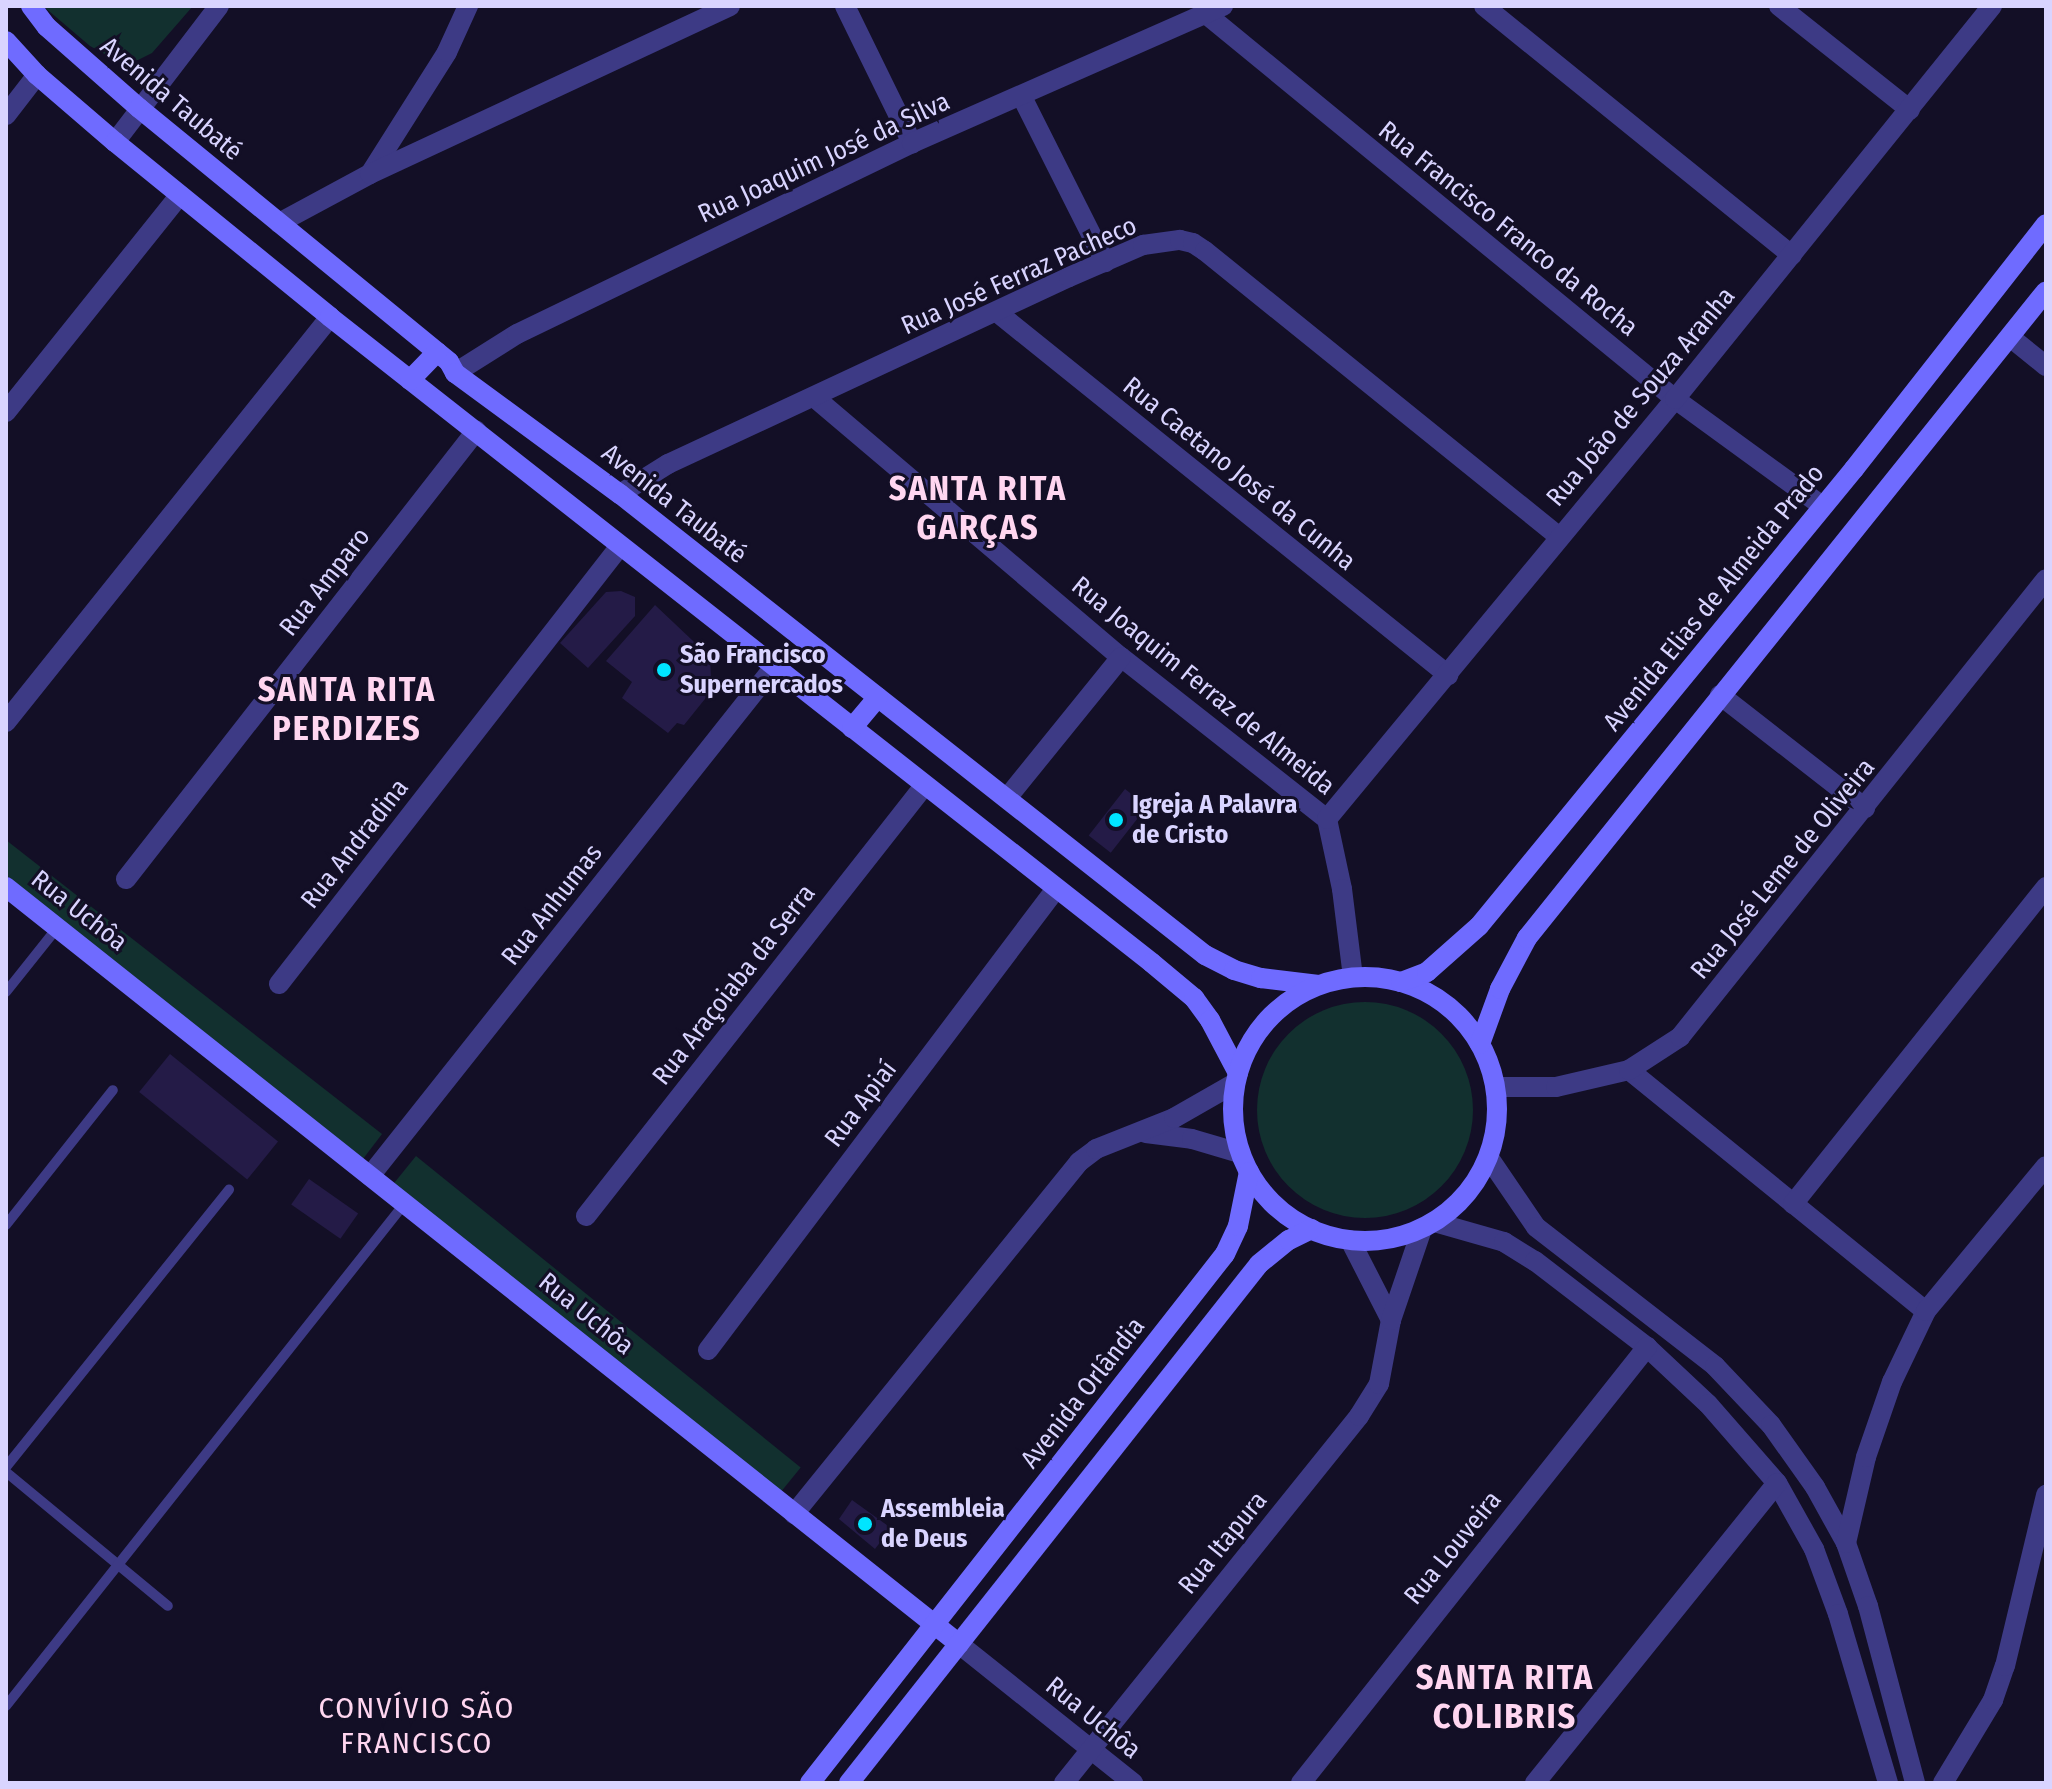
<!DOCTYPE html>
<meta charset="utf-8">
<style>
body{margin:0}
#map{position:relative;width:2052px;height:1789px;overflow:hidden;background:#130f26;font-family:"Fira Sans Condensed",sans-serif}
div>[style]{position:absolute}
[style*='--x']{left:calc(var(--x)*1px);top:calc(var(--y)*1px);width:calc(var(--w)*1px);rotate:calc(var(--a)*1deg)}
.green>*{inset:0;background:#12302f;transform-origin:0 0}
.round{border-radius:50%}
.building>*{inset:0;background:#241b47;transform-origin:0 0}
.lane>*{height:10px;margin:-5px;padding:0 5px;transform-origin:5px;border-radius:5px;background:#3d3a85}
.street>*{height:20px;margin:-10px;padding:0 10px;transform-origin:10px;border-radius:10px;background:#3d3a85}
.secondary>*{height:20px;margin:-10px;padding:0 10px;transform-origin:10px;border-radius:10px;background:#6f6bff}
.secondary>.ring{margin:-10px;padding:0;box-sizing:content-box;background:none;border:20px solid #6f6bff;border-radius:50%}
.dots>*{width:22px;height:22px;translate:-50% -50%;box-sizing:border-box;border:4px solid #130f26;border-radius:50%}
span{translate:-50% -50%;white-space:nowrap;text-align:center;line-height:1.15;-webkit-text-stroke:6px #130f26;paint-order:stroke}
.street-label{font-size:26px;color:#d9d4ff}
.poi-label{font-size:26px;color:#d9d4ff;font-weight:700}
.left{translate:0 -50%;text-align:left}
.quarter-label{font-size:30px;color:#ffd6f0;letter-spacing:2px}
.district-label{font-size:34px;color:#ffd6f0;font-weight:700;letter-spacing:2px}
.frame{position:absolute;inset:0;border:8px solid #d9d4ff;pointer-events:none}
</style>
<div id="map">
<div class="green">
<div style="clip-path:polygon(43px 6px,193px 6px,152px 53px,134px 62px,119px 62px,90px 46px)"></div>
<div style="clip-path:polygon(6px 840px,382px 1134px,363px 1159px,6px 875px)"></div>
<div class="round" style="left:1257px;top:1002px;width:216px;height:216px"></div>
<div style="left:416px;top:1156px;width:495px;height:37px;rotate:39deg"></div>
</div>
<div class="building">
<div style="clip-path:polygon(621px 591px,635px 597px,635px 616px,588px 668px,560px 643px,606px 592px)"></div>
<div style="clip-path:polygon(655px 605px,710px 657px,711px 679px,717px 684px,684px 725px,677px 723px,668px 733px,622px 698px,632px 682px,606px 661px)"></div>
<div style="left:1125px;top:789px;width:28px;height:59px;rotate:38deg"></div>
<div style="left:170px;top:1054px;width:139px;height:49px;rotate:39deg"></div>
<div style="left:309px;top:1179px;width:60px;height:31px;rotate:35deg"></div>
<div style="clip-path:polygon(852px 1500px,891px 1528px,875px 1549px,839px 1519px)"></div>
</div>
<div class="lane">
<div style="--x:6;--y:992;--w:82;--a:-51.4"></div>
<div style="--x:6;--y:1225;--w:172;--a:-51.6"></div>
<div style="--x:6;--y:1467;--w:356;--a:-51.2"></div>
<div style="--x:6;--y:1472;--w:210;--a:39.6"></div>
<div style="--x:6;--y:1706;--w:642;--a:-51.58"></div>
</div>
<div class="street">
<div style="--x:845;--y:6;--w:153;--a:63.9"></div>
<div style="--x:1484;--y:6;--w:396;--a:39"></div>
<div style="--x:1779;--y:6;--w:167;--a:38.4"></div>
<div style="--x:1206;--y:14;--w:607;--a:39.38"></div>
<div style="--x:1675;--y:399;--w:180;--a:36"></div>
<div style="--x:1022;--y:97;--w:185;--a:63.3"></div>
<div style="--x:6;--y:115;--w:51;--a:-52.2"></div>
<div style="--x:115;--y:142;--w:171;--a:-52.6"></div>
<div style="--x:370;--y:174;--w:144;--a:-57.7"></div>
<div style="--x:447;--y:52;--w:51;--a:-65.5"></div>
<div style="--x:279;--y:223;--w:103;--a:-28.3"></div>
<div style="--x:370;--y:174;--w:397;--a:-25"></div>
<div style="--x:998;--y:313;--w:578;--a:38.81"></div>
<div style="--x:2010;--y:337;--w:46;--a:38.9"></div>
<div style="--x:455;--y:373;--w:73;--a:-32.2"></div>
<div style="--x:517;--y:334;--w:439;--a:-25.8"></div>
<div style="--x:912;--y:143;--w:340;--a:-23.8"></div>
<div style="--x:814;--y:397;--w:402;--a:40.3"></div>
<div style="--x:1121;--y:657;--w:262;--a:38.2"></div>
<div style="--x:1327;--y:819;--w:72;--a:77.9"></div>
<div style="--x:1342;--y:889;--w:89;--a:82.9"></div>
<div style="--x:6;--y:412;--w:278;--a:-51.3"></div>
<div style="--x:620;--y:494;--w:57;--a:-32"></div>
<div style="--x:668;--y:464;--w:442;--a:-25"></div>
<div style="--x:1069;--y:277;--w:81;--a:-23.4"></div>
<div style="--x:1143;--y:245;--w:37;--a:-8"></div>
<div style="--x:1180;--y:240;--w:13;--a:13"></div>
<div style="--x:1193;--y:243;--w:14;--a:34"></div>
<div style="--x:1205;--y:251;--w:455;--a:38.9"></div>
<div style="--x:1720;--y:695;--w:184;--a:37.9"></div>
<div style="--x:6;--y:722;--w:519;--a:-51.34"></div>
<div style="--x:1007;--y:798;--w:181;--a:-51"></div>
<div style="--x:1327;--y:819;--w:545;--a:-50.36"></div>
<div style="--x:1675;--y:399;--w:505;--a:-51.11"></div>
<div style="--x:126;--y:879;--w:569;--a:-52"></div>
<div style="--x:279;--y:984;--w:555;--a:-52.1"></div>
<div style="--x:1629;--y:1070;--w:382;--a:39.1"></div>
<div style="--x:1496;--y:1087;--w:60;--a:0"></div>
<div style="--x:1556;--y:1087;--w:75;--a:-13.1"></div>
<div style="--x:1629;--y:1070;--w:61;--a:-32.9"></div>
<div style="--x:1680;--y:1037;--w:586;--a:-51.37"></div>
<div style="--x:1146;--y:1133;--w:46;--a:7.4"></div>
<div style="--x:1192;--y:1139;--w:50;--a:16.3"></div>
<div style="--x:1489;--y:1158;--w:83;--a:55.7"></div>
<div style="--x:1536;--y:1227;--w:227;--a:37.8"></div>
<div style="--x:1715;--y:1366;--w:81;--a:46.5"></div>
<div style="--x:1771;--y:1425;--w:76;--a:54.6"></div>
<div style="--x:1815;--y:1487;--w:64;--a:61"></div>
<div style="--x:1846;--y:1543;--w:67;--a:70.8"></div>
<div style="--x:1868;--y:1606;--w:183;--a:75.1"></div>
<div style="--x:370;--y:1176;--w:650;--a:-51.56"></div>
<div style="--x:1793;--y:1204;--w:406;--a:-51.4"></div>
<div style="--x:586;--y:1216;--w:547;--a:-51.83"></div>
<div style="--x:1434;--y:1222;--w:73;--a:15.9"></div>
<div style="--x:1504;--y:1242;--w:36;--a:32"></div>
<div style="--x:1535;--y:1261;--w:141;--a:37.5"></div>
<div style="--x:1647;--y:1347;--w:83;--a:43.1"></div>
<div style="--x:1708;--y:1404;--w:105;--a:48.9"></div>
<div style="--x:1777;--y:1483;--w:76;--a:60.7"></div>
<div style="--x:1814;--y:1549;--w:69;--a:69.7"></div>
<div style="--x:1838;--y:1614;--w:176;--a:73.5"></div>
<div style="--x:1350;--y:1240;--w:90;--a:62.9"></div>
<div style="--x:708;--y:1350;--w:576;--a:-52.97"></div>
<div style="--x:794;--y:1514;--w:453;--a:-51"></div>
<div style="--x:1079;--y:1162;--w:21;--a:-37"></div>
<div style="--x:1096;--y:1149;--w:84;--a:-21.7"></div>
<div style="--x:1174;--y:1118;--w:70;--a:-29.8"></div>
<div style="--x:1846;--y:1543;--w:88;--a:-76.9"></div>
<div style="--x:1866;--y:1457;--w:79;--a:-70.9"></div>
<div style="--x:1892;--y:1382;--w:79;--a:-64.4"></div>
<div style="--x:1926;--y:1311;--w:188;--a:-50.4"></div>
<div style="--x:959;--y:1644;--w:223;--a:38.6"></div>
<div style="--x:1064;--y:1783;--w:471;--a:-51.2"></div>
<div style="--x:1359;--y:1416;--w:38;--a:-58"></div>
<div style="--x:1379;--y:1384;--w:65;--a:-79.4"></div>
<div style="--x:1391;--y:1320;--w:93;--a:-71.2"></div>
<div style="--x:1301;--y:1783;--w:557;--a:-51.57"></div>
<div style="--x:1535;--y:1783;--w:385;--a:-51.1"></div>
<div style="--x:1943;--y:1783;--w:97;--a:-58.9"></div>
<div style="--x:1993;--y:1700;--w:36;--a:-71"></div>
<div style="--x:2005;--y:1666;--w:176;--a:-76.5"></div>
</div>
<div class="secondary">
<div style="--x:31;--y:6;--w:26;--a:53"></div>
<div style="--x:47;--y:27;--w:123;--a:41.4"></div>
<div style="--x:139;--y:108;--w:401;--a:39.3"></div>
<div style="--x:449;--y:362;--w:13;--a:61"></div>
<div style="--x:455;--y:373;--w:205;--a:36.3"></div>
<div style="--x:620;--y:494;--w:745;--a:38.24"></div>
<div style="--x:1205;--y:955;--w:33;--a:27"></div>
<div style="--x:1234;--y:970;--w:28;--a:17"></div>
<div style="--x:1261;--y:978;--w:58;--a:6.9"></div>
<div style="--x:6;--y:41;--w:46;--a:47.6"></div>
<div style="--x:37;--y:75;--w:103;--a:40.7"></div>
<div style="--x:115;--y:142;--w:277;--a:39.1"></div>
<div style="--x:330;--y:317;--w:1045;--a:38.16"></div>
<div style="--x:1152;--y:963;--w:55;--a:39.8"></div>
<div style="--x:1194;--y:998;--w:27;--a:54"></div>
<div style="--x:1210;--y:1020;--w:60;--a:62.2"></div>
<div style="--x:410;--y:380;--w:39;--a:-46"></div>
<div style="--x:852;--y:728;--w:40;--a:-50"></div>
<div style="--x:6;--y:887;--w:1217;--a:38.46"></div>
<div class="ring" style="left:1233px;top:977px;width:244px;height:244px"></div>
<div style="--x:1401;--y:982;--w:28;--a:-21"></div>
<div style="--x:1427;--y:972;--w:69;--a:-41.5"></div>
<div style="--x:1479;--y:926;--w:591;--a:-50.63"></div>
<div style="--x:1854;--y:469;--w:311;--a:-51.9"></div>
<div style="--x:1480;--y:1044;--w:59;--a:-70"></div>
<div style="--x:1500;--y:989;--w:58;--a:-62.1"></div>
<div style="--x:1527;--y:938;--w:829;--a:-51.26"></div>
<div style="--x:810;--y:1783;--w:672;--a:-51.89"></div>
<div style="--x:1225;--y:1254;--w:31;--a:-65"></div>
<div style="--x:1238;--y:1226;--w:55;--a:-78.5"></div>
<div style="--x:849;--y:1783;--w:661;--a:-51.69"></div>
<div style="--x:1259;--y:1264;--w:38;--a:-39"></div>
<div style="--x:1289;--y:1240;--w:25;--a:-26"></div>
</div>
<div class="dots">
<div style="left:664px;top:670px;background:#00e5ff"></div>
<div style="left:1116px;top:820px;background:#00e5ff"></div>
<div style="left:865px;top:1524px;background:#00e5ff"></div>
</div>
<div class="street-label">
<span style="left:171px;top:99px;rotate:40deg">Avenida Taubaté</span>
<span style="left:824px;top:158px;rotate:-25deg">Rua Joaquim José da Silva</span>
<span style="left:1508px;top:229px;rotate:39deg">Rua Francisco Franco da Rocha</span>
<span style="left:1019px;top:276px;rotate:-24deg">Rua José Ferraz Pacheco</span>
<span style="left:1641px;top:397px;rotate:-50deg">Rua João de Souza Aranha</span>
<span style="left:1239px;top:474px;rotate:39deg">Rua Caetano José da Cunha</span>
<span style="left:674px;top:504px;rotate:38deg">Avenida Taubaté</span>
<span style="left:325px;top:582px;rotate:-52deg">Rua Amparo</span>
<span style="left:1714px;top:598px;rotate:-51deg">Avenida Elias de Almeida Prado</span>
<span style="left:1203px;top:686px;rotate:39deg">Rua Joaquim Ferraz de Almeida</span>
<span style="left:355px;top:844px;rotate:-52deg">Rua Andradina</span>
<span style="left:1783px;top:869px;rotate:-51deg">Rua José Leme de Oliveira</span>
<span style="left:552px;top:905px;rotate:-52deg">Rua Anhumas</span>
<span style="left:79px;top:911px;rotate:38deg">Rua Uchôa</span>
<span style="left:734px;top:985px;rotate:-52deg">Rua Araçoiaba da Serra</span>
<span style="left:861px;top:1104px;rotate:-53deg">Rua Apiaí</span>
<span style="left:586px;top:1314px;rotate:39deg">Rua Uchôa</span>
<span style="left:1083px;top:1393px;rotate:-52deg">Avenida Orlândia</span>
<span style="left:1223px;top:1543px;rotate:-51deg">Rua Itapura</span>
<span style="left:1453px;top:1548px;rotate:-51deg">Rua Louveira</span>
<span style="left:1093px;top:1718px;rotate:39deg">Rua Uchôa</span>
</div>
<div class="poi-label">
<span class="left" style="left:680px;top:670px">São Francisco<br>Supernercados</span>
<span class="left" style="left:1132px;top:820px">Igreja A Palavra<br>de Cristo</span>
<span class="left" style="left:881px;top:1524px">Assembleia<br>de Deus</span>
</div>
<div class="quarter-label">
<span style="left:417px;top:1725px">CONVÍVIO SÃO<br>FRANCISCO</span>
</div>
<div class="district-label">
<span style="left:978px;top:508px">SANTA RITA<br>GARÇAS</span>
<span style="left:347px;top:709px">SANTA RITA<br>PERDIZES</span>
<span style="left:1505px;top:1697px">SANTA RITA<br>COLIBRIS</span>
</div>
<div class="frame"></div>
</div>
